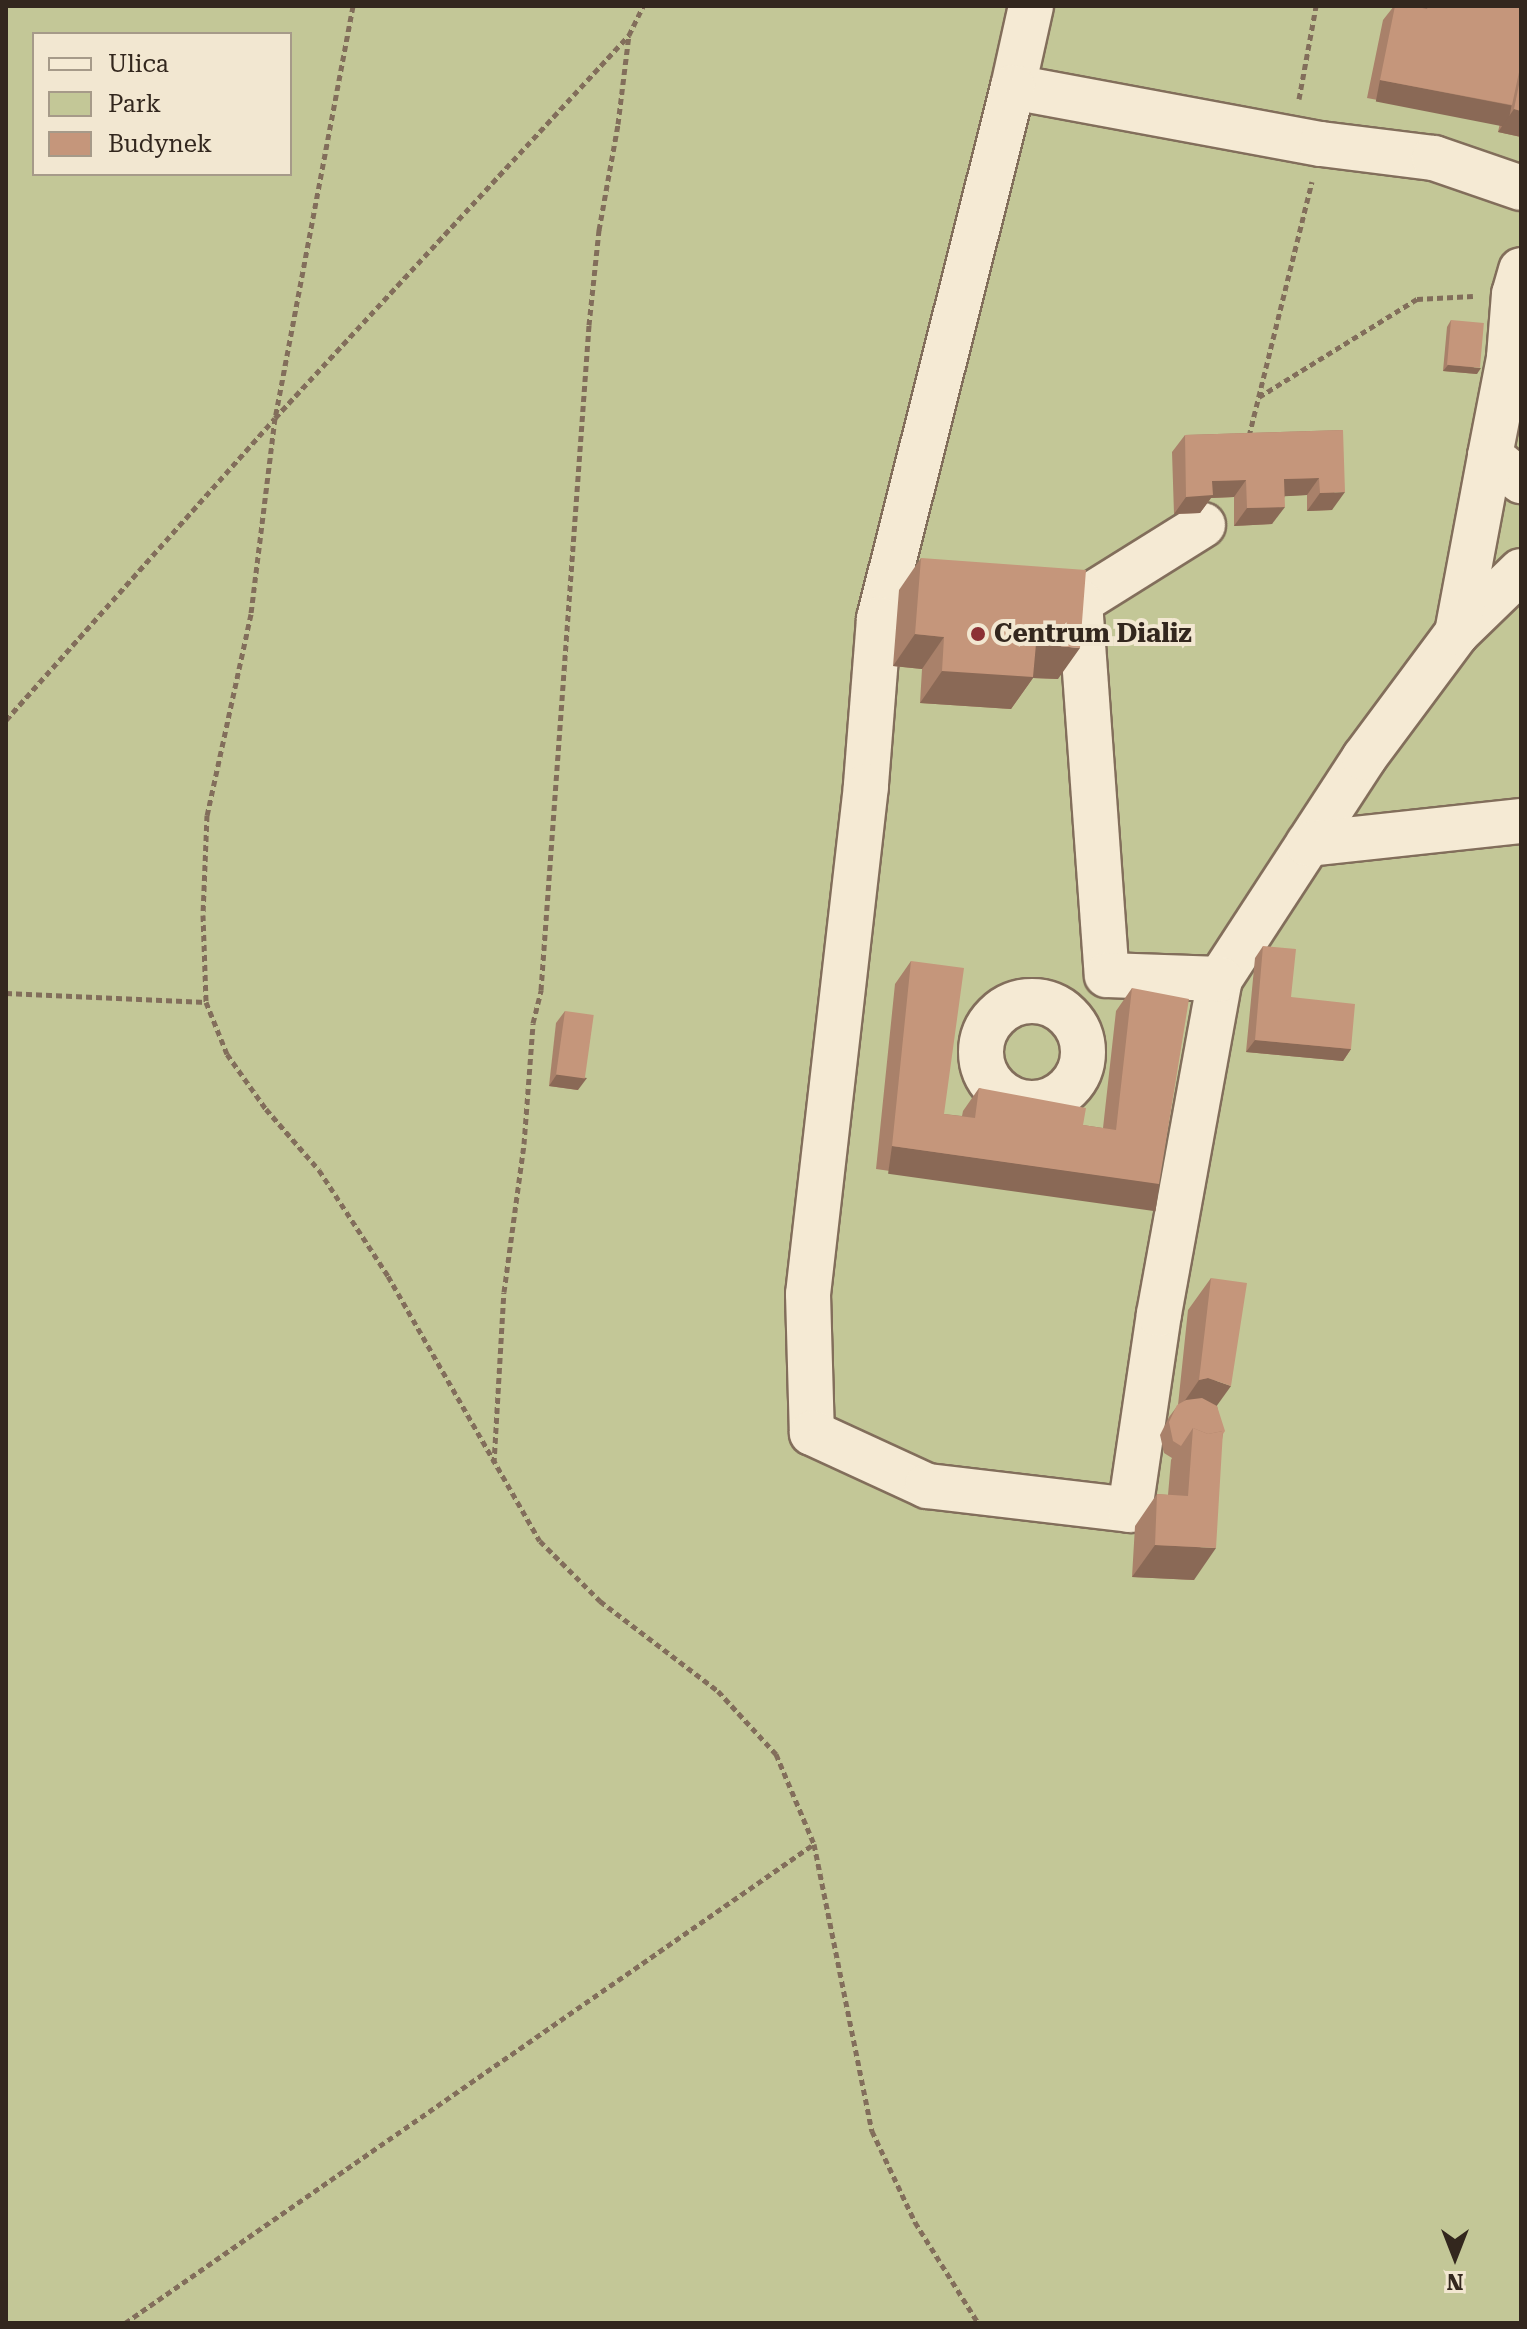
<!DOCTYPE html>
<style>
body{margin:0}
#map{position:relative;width:1527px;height:2329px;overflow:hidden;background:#eadcc2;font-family:"Roboto Serif",serif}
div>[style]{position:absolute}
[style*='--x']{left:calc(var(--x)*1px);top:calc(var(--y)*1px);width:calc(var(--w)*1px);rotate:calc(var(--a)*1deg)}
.green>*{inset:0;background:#c3c797}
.path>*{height:5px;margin-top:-2.5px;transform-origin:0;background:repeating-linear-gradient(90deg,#826e5b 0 6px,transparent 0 10px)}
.roads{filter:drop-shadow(2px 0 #826e5b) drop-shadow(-2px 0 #826e5b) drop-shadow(0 2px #826e5b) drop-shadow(0 -2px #826e5b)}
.minor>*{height:44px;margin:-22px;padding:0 22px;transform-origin:22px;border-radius:22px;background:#f5ead4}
.minor>.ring{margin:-22px;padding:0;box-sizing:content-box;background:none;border:44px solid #f5ead4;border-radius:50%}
.wall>*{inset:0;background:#a9816a}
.shaded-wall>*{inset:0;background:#8a6956;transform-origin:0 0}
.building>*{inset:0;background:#c5967b;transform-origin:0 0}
.dots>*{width:22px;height:22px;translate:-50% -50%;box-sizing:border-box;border:4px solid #f2e7d1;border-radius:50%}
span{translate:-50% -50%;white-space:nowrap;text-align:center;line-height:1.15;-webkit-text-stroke:8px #f2e7d1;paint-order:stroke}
.poi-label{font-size:26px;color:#33271e;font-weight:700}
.left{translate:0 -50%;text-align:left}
.frame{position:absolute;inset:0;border:8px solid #33271e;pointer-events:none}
.legend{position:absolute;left:32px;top:32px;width:260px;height:144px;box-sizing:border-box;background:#f2e7d1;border:2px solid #a69a89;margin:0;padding:10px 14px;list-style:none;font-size:24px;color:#33271e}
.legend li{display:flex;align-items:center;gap:16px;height:40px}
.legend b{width:40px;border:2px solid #a69a89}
.north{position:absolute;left:1415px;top:2217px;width:80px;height:80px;-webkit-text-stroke:6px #f2e7d1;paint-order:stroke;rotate:180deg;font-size:22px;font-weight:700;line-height:32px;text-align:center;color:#33271e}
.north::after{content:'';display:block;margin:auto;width:28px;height:36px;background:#33271e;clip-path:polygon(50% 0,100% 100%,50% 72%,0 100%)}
</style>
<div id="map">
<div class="green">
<div style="clip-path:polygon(evenodd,6px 6px,1521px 6px,1521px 2323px,6px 2323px,6px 6px,34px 34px,290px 34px,290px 174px,34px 174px,34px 34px)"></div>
</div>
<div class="path">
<div style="--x:353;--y:6;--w:419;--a:100.7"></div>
<div style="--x:275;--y:418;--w:197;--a:97"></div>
<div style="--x:251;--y:614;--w:206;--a:102.3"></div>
<div style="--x:207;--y:815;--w:100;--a:92.3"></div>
<div style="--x:203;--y:915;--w:87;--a:88"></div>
<div style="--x:206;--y:1002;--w:56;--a:68"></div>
<div style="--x:227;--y:1054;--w:67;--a:54.7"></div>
<div style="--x:266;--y:1109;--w:81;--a:49"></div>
<div style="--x:319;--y:1170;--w:126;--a:56.9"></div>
<div style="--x:388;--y:1276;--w:305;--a:60.2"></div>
<div style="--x:540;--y:1541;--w:85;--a:45"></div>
<div style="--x:600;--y:1601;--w:148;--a:37.3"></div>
<div style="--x:718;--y:1691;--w:86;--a:47.4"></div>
<div style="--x:776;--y:1754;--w:98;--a:67.1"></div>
<div style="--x:814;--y:1844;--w:293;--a:78.6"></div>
<div style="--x:872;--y:2131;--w:101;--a:64.7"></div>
<div style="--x:915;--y:2222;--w:119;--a:58"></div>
<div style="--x:1299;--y:99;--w:95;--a:-79.6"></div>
<div style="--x:1259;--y:397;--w:186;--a:-31.8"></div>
<div style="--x:1417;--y:299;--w:56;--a:-3.1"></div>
<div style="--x:1249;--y:436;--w:262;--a:-76.1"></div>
<div style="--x:6;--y:720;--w:404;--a:-48.3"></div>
<div style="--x:275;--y:418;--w:522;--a:-47.25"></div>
<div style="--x:629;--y:35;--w:32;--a:-64"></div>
<div style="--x:6;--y:993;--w:200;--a:2.6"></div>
<div style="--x:494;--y:1463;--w:171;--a:-86.7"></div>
<div style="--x:504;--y:1292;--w:149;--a:-82.3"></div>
<div style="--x:524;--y:1144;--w:121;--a:-85.7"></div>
<div style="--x:533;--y:1023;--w:34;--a:-76"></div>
<div style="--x:541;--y:990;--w:667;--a:-85.87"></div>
<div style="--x:589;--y:325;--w:96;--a:-84"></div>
<div style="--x:599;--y:230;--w:108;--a:-79.8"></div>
<div style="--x:618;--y:124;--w:90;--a:-83"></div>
<div style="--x:125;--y:2323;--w:839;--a:-34.81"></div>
</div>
<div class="roads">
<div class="minor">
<div style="--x:1031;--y:6;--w:83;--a:102.5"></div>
<div style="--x:1013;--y:87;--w:313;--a:10.5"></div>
<div style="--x:1321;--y:144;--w:114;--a:7.1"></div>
<div style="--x:1434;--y:158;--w:92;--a:19"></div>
<div style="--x:1013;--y:87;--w:549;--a:104.14"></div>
<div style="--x:879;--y:619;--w:168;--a:94.5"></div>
<div style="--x:866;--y:786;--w:511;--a:96.51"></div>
<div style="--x:808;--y:1294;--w:139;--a:88.4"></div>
<div style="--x:812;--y:1433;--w:127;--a:24.7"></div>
<div style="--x:927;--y:1486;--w:204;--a:6.7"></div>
<div style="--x:1130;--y:1510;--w:198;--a:-81.6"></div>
<div style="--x:1159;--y:1314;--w:341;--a:-79.7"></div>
<div style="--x:1220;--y:979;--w:264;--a:-56.9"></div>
<div style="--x:1364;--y:758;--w:156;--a:-53.4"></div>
<div style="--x:1457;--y:633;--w:89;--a:-44.1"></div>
<div style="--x:1521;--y:270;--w:25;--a:106"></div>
<div style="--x:1514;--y:294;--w:64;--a:94.5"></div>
<div style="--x:1509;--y:358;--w:100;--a:101"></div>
<div style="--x:1490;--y:456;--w:40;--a:39"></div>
<div style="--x:1203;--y:525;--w:145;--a:148"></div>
<div style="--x:1080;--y:602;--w:374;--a:85.9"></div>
<div style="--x:1107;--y:975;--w:113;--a:2"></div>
<div style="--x:1457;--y:633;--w:180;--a:-79.4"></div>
<div style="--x:1308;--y:844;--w:214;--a:-6.2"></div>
<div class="ring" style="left:981px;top:1001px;width:58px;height:58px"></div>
</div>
</div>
<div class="wall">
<div style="clip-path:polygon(1394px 6px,1413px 6px,1419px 7px,1420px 6px,1521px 6px,1521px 137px,1498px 132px,1500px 123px,1367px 98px,1383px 20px)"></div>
<div style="clip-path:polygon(1451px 320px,1477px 374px,1443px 371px,1447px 327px)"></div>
<div style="clip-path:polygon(1343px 430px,1332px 510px,1307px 511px,1307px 495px,1285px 496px,1272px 524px,1234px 526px,1234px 497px,1211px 498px,1200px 513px,1174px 514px,1172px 452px,1185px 435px)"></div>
<div style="clip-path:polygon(921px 558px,1058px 679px,1033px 678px,1011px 709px,920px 703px,922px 669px,893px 666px,899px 590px)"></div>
<div style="clip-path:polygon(1263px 946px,1291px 997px,1351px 1049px,1343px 1061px,1246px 1052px,1255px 958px)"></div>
<div style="clip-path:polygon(911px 961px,944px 1114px,962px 1116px,963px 1111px,979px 1088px,1083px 1125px,1103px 1128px,1116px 1011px,1132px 988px,1159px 1184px,1142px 1207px,876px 1169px,895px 984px)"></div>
<div style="clip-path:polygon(565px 1011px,578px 1090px,549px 1086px,556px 1023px)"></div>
<div style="clip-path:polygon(1211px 1278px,1217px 1406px,1223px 1434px,1194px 1580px,1132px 1577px,1135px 1526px,1157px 1494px,1168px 1495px,1171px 1460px,1172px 1458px,1164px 1453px,1160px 1435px,1169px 1417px,1178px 1405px,1188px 1310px)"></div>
</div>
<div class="shaded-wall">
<div style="left:1380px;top:80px;width:134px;height:22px;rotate:11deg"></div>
<div style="clip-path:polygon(1514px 109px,1521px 111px,1521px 137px,1498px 132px)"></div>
<div style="clip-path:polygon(1448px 365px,1481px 368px,1477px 374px,1443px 371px)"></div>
<div style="clip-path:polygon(1319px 478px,1307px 495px,1272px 497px,1284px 479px)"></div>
<div style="clip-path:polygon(1246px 480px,1234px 497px,1211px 498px,1200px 513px,1174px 514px,1186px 497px,1212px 481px)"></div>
<div style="clip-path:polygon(1345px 492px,1332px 510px,1307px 511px,1320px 493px)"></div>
<div style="clip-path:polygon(1285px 507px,1272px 524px,1234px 526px,1247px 508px)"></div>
<div style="clip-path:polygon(915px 634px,944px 637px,922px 669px,893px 666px)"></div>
<div style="clip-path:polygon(1036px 644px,1080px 648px,1058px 679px,1033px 678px,1011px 709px,920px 703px,942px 671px)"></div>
<div style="clip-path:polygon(1255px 1040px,1351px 1049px,1343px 1061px,1246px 1052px)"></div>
<div style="clip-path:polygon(557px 1074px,587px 1078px,578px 1090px,549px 1086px)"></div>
<div style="left:892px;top:1146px;width:270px;height:28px;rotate:8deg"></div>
<div style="clip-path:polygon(1208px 1378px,1231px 1386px,1208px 1418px,1177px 1412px,1199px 1380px)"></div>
<div style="clip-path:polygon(1155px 1545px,1216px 1548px,1194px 1580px,1132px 1577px)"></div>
</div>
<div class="building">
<div style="clip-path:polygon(1395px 6px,1413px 6px,1427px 9px,1428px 6px,1521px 6px,1521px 63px,1512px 105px,1380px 80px)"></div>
<div style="clip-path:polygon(1521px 75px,1521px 111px,1514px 109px)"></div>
<div style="left:1451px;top:320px;width:33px;height:45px;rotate:5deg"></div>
<div style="clip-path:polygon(1343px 430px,1345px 492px,1320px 493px,1319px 478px,1284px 479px,1285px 507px,1247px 508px,1246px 480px,1212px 481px,1213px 495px,1186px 497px,1185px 435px)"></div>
<div style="clip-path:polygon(921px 558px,1086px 570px,1080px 648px,1036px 644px,1033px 677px,942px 671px,944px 637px,915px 634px)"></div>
<div style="clip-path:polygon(1263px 946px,1296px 949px,1291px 997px,1355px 1004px,1351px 1049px,1255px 1040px)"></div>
<div style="clip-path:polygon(911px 961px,964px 968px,944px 1114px,975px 1118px,979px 1088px,1086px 1108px,1083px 1125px,1116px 1130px,1132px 988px,1189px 999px,1159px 1184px,892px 1146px)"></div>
<div style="left:565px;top:1011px;width:29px;height:64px;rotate:8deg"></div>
<div style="clip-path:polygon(1211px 1278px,1247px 1283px,1231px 1386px,1208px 1378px,1199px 1380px)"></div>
<div style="clip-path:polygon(1202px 1398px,1217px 1406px,1225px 1431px,1223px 1434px,1223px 1431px,1208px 1434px,1193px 1428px,1181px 1446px,1173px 1441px,1169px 1422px,1177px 1405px,1186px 1400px)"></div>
<div style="clip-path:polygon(1193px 1428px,1208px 1434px,1223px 1431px,1216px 1548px,1155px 1545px,1157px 1494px,1188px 1496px)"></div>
</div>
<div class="dots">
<div style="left:978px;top:634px;background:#8c3035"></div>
</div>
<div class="poi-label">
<span class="left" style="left:994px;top:634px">Centrum Dializ</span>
</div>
<div class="frame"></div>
<ul class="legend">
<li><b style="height:10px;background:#f5ead4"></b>Ulica</li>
<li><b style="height:22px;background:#c3c797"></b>Park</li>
<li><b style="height:22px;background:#c5967b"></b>Budynek</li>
</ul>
<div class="north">N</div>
</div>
